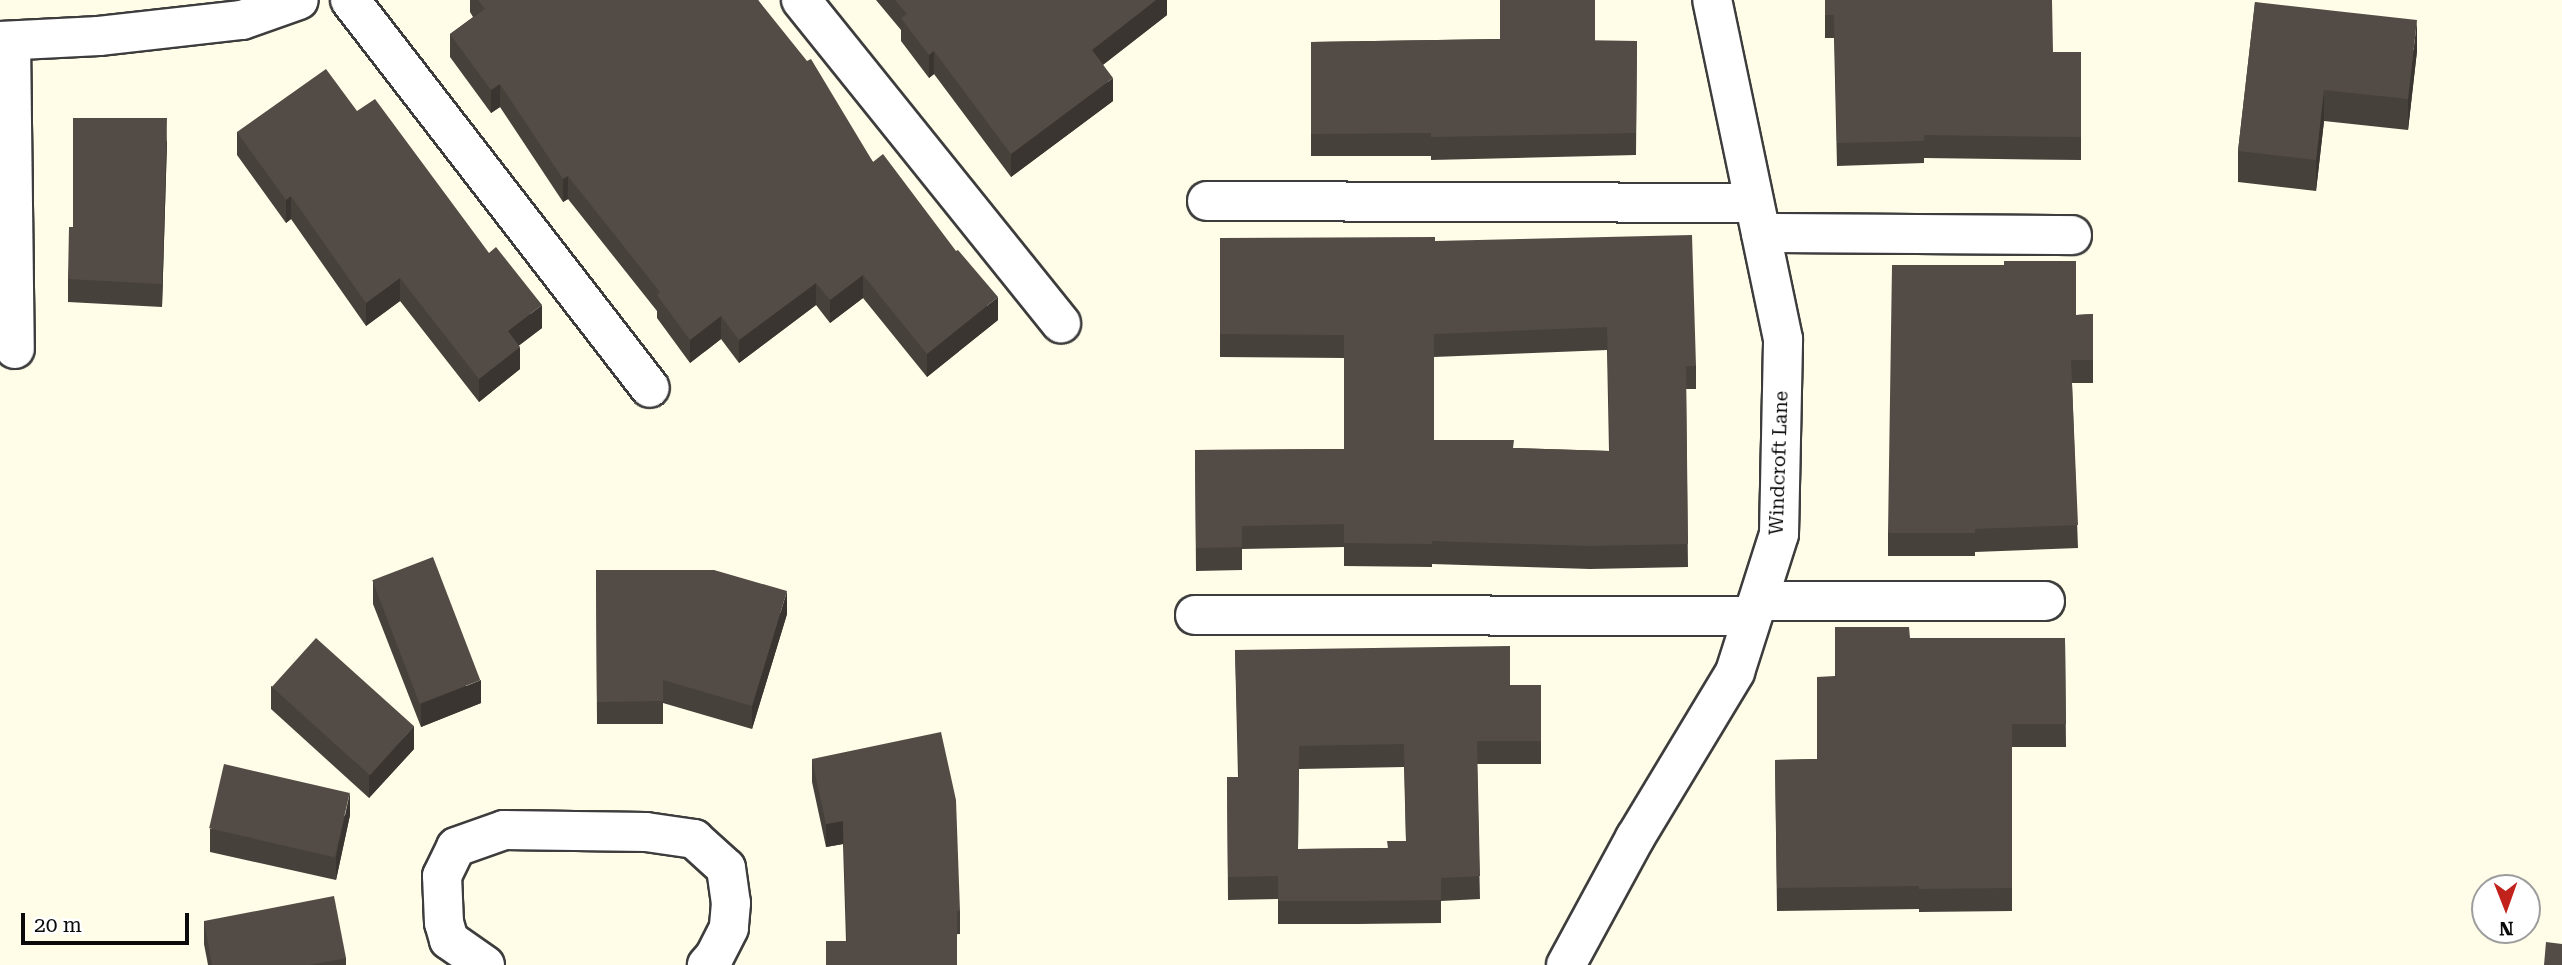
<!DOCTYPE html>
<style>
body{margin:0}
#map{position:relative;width:2562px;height:965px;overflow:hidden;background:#fffce7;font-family:"Roboto Serif",serif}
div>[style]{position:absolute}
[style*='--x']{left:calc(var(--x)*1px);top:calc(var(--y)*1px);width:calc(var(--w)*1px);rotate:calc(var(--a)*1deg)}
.roads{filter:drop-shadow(2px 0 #3d3d3d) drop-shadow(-2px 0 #3d3d3d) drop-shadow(0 2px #3d3d3d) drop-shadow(0 -2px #3d3d3d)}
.minor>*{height:38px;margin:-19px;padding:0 19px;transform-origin:19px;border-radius:19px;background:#fff}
.wall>*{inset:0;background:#47413c}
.shaded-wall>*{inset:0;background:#3a3531}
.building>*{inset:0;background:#534c46;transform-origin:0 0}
span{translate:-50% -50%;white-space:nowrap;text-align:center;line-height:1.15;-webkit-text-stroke:7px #fff;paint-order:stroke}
.street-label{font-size:19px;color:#0a0a0a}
.north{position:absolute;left:2471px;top:874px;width:70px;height:70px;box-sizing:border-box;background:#fff;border:2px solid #9d9d9d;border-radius:50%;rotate:179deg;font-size:19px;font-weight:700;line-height:28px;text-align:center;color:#0a0a0a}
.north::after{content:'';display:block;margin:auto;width:24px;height:32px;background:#c1221b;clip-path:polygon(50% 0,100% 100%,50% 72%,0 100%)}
.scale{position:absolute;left:21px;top:913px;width:168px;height:32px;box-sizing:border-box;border:4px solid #0a0a0a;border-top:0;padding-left:9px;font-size:21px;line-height:24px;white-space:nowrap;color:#0a0a0a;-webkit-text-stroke:5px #fff;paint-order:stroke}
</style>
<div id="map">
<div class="roads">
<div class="minor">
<div style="--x:350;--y:0;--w:490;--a:52.3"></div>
<div style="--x:801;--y:0;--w:415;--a:51.2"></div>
<div style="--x:0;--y:41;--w:99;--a:-2.9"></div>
<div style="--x:99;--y:36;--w:144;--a:-6.4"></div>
<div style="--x:242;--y:20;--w:60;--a:-19.3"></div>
<div style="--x:11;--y:41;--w:308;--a:89.3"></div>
<div style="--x:1207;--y:201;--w:547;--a:0.21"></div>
<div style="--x:1761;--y:233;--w:311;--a:0.4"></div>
<div style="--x:1758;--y:601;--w:287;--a:0"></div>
<div style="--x:1195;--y:615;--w:557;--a:0.1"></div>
<div style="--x:485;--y:965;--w:44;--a:-145.2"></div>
<div style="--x:449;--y:940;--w:18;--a:-106"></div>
<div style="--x:444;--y:923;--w:47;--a:-92.4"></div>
<div style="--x:442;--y:876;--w:32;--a:-64"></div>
<div style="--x:456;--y:847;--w:51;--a:-19.5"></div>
<div style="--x:504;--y:830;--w:142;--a:0.8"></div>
<div style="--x:646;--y:832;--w:49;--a:8.3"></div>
<div style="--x:694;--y:839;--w:43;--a:42.2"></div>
<div style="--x:726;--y:868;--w:35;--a:82"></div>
<div style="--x:731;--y:903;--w:25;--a:95"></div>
<div style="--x:729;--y:928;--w:33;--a:117"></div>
<div style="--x:714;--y:957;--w:11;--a:131"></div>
<div style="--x:1566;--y:965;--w:145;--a:-61.5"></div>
<div style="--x:1635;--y:838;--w:194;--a:-58.9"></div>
<div style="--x:1735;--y:672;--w:145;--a:-72.3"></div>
<div style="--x:1779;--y:534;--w:195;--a:-88.8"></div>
<div style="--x:1783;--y:339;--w:346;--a:-101.8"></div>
</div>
</div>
<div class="wall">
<div style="clip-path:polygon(470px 0,758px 0,873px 162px,998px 320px,927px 377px,863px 298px,830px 323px,816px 305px,739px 363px,721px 339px,690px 363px,657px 318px,657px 311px,568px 199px,563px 202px,500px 107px,491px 113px,450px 57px,450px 34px,473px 17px,470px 12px)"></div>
<div style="clip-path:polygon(876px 0,1167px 0,1167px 15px,1103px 65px,1113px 101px,1011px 177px,934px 74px,929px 78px,901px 41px,901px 30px)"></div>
<div style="clip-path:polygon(1825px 0,2053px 52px,2081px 52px,2081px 160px,1924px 158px,1924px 163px,1837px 166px,1834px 38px,1825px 38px)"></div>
<div style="clip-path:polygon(2255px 2px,2417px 51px,2408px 130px,2324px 121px,2316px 191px,2238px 182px,2238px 151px)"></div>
<div style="clip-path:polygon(1500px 39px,1637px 41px,1636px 155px,1431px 160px,1431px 156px,1311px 156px,1311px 42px)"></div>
<div style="clip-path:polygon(357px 111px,542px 328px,519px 345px,520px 369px,479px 402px,400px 301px,366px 326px,291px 219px,286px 223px,237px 155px,237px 132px)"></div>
<div style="clip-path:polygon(167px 141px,162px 307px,68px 302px,68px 279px,73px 227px)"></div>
<div style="clip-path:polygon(evenodd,1220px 238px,1435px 241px,1696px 366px,1696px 389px,1686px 389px,1688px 567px,1590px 569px,1432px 564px,1432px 567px,1344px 566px,1344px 547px,1242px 549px,1242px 570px,1196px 571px,1195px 450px,1344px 449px,1344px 358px,1220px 357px,1220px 238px,1607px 350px,1609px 451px,1514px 448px,1434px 440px,1434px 357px,1607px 350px)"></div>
<div style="clip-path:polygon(2093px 314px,2093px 383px,2072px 383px,2078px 548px,1975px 552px,1975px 556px,1888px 556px,1888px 533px,2076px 315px)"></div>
<div style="clip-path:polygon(596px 570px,787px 614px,752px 729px,663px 703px,663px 724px,597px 724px)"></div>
<div style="clip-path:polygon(373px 581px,481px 703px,421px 727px,373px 604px)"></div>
<div style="clip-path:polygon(1910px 638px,2065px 638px,2066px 747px,2012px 747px,2012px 911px,1919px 912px,1919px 909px,1777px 911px,1775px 760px,1817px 759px,1835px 676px)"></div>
<div style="clip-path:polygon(evenodd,1235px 650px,1510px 685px,1541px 685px,1541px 764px,1477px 764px,1480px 899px,1441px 901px,1441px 923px,1357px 924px,1278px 924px,1278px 899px,1228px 900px,1227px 777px,1238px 777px,1235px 650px,1404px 767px,1406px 841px,1387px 848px,1298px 849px,1299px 769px,1404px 767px)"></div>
<div style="clip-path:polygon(271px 686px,414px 749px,369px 798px,271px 709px)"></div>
<div style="clip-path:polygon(812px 759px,960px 911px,960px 934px,846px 941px,843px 844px,826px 847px,812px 782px)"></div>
<div style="clip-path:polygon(350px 815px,336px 880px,210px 852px,210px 829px)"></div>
<div style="clip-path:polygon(204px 921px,346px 958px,346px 965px,208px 965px,204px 944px)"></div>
</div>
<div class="shaded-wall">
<div style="clip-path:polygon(1156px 0,1167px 0,1167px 15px,1092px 73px,1092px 50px)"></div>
<div style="clip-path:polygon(2417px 20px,2417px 51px,2408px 130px,2408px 99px)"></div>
<div style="clip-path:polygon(934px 51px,934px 74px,929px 78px,929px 55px)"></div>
<div style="clip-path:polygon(1113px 78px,1113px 101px,1011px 177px,1011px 154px)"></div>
<div style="clip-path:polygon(500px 84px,500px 107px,491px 113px,491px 90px)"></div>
<div style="clip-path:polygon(2324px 90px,2324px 121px,2316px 191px,2316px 160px)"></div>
<div style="clip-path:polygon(167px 118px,167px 141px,162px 307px,162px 284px)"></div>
<div style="clip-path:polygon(568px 176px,568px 199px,563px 202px,563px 179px)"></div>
<div style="clip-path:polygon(291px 196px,291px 219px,286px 223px,286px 200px)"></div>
<div style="clip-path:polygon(863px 275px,863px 298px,830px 323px,830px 300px)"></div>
<div style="clip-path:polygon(400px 278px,400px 301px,366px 326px,366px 303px)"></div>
<div style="clip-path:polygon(816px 283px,816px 305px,739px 363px,739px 340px)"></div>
<div style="clip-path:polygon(998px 297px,998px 320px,927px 377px,927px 354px)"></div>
<div style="clip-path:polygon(542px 305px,542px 328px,508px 354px,508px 331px)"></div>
<div style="clip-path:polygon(721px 316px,721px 339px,690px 363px,690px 340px)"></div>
<div style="clip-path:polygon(520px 347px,520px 369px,479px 402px,479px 379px)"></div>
<div style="clip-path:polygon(787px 591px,787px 614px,752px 729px,752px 706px)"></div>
<div style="clip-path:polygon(481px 680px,481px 703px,421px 727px,421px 704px)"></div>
<div style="clip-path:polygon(414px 726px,414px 749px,369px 798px,369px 775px)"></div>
<div style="clip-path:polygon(350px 792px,350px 815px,336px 880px,336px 857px)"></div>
<div style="clip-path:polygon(843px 821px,843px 844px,826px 847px,826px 824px)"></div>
</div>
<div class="building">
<div style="clip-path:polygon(478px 0,758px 0,807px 61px,811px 59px,873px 162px,883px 154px,956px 251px,958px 250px,998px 297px,927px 354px,863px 275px,830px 300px,816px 283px,739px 340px,721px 316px,690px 340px,657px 295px,660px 292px,568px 176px,563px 179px,500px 84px,491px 90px,450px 34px,485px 9px)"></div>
<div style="clip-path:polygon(895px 0,1156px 0,1092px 50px,1113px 78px,1011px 154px,934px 51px,929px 55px,901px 18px,907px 14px)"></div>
<div style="clip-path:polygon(1500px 0,1595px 0,1595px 41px,1637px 41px,1636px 133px,1431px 137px,1431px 133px,1311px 134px,1311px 42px,1500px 39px)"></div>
<div style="clip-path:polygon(1825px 0,2052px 0,2053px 52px,2081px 52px,2081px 137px,1924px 135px,1924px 141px,1837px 143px,1834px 15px,1825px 15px)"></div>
<div style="clip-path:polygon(2255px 2px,2417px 20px,2408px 99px,2324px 90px,2316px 160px,2238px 151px)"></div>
<div style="clip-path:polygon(326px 69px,357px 111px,375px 99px,489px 253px,496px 247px,542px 305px,508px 331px,520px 347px,479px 379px,400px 278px,366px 303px,291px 196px,286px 200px,237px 132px)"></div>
<div style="clip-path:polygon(73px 118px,167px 118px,162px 284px,68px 279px,69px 227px,73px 227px)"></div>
<div style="clip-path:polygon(evenodd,1692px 235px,1696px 366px,1686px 366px,1688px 544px,1590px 546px,1432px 541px,1432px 544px,1344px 543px,1344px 524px,1242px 526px,1242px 547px,1196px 548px,1195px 450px,1344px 449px,1344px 335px,1220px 334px,1220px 238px,1435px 237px,1435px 241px,1692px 235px,1607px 327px,1610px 451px,1513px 448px,1514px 440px,1434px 440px,1434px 334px,1607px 327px)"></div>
<div style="clip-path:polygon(2004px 261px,2076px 261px,2076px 315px,2093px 314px,2093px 360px,2071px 360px,2078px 525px,1975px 529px,1975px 533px,1888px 533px,1892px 265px,2004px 265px)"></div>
<div style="left:433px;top:557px;width:132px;height:65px;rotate:69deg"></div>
<div style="clip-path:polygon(596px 570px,714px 570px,787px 591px,752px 706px,663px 680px,663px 701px,597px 702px)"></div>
<div style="clip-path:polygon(1835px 627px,1909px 627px,1910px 638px,2065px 638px,2066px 724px,2012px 724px,2012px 888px,1919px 889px,1919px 886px,1777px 888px,1775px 760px,1817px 759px,1817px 677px,1835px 676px)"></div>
<div style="left:316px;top:638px;width:132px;height:66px;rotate:42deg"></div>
<div style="clip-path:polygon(evenodd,1510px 646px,1510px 685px,1541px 685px,1541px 741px,1477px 741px,1480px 876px,1441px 878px,1441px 900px,1357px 901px,1278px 901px,1278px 876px,1228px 877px,1227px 777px,1239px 777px,1235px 650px,1510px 646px,1404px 744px,1406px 841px,1387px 841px,1388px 848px,1298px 849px,1299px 746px,1404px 744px)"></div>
<div style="clip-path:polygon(941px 732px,956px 800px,960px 911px,957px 911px,957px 965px,826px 965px,826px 941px,847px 941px,843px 821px,826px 824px,812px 759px)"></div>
<div style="left:224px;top:764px;width:129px;height:66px;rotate:13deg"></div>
<div style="clip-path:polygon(334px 896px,346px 958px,310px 965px,212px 965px,204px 921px)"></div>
<div style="clip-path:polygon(2546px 942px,2562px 944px,2562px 965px,2544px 965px)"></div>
</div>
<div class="street-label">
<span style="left:1779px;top:463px;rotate:-88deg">Windcroft Lane</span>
</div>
<div class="north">N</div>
<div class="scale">20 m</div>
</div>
